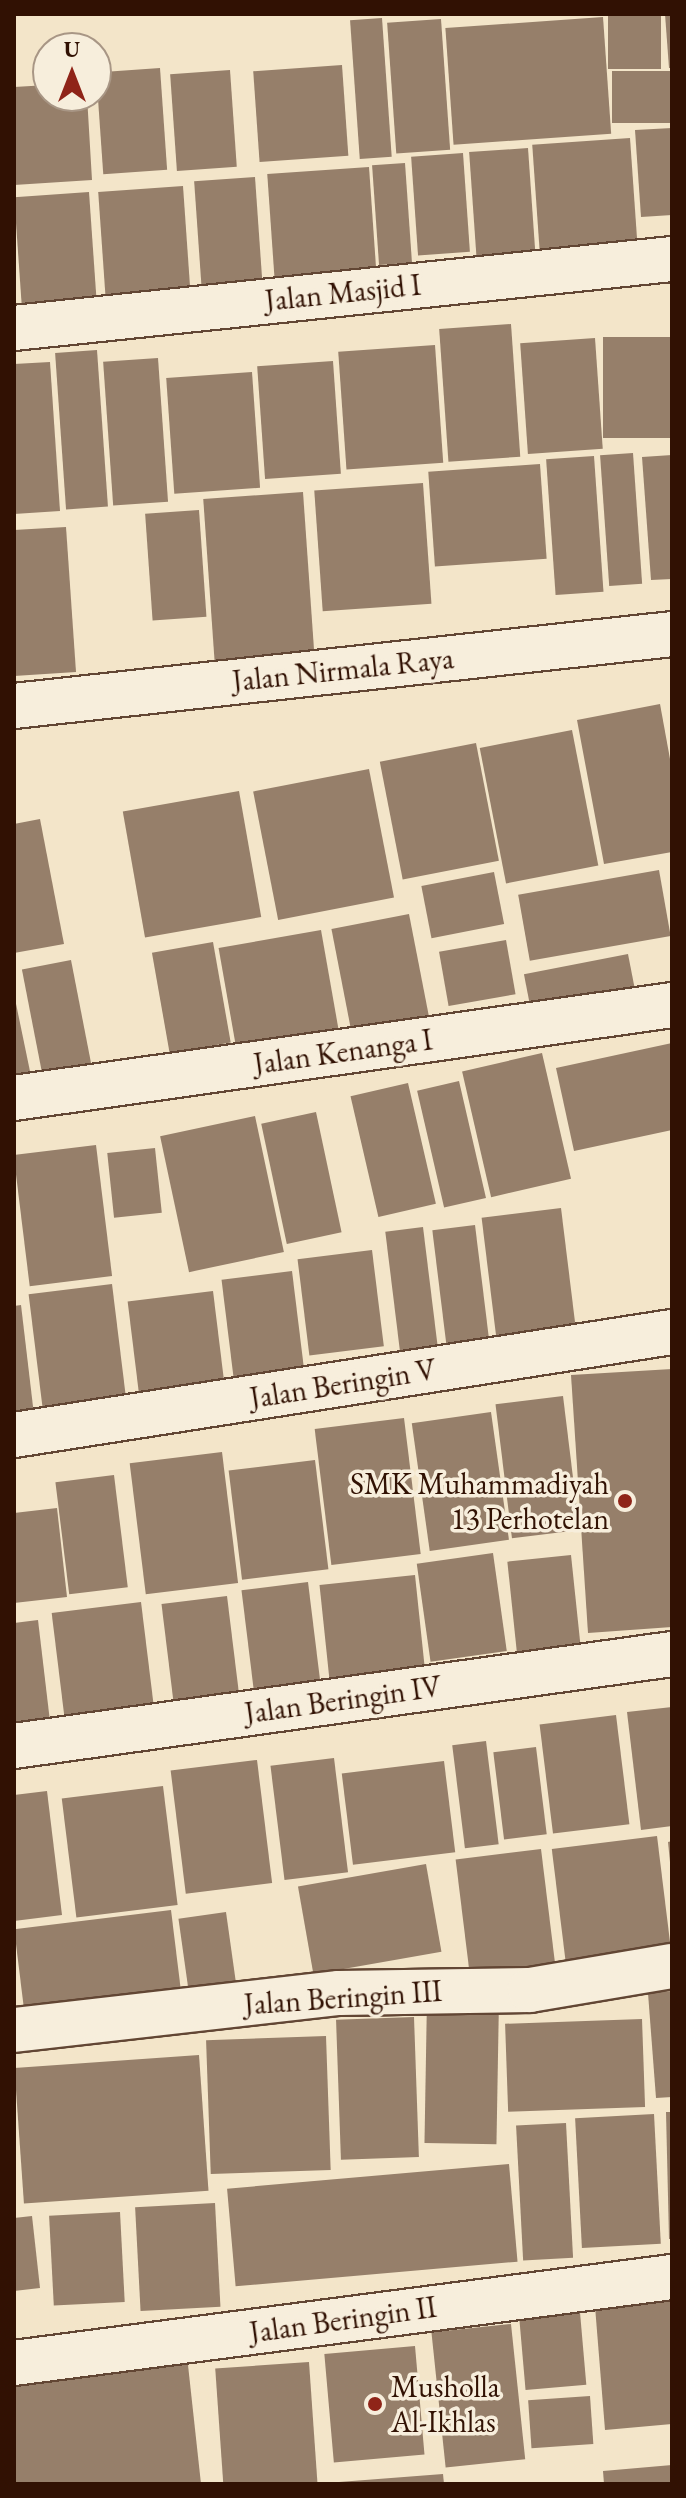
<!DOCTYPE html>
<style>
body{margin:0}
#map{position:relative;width:686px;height:2498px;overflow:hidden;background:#f3e5c9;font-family:"EB Garamond",serif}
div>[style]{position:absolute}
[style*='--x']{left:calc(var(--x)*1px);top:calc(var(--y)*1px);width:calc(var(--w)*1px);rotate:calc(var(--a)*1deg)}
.building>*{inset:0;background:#967f6a;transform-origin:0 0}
.roads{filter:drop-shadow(2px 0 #624634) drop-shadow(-2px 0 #624634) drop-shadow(0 2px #624634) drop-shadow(0 -2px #624634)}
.street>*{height:44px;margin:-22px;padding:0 22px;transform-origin:22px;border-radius:22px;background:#f7eedc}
.secondary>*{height:44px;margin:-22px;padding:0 22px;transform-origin:22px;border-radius:22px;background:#f7eedc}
.dots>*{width:22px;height:22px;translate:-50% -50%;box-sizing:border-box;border:4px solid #f7eedc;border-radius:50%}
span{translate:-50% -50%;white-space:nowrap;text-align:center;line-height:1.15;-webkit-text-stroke:7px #f7eedc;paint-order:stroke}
.street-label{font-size:30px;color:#311103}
.poi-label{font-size:30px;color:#311103}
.right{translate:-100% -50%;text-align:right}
.left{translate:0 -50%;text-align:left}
.frame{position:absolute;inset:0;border:16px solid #311103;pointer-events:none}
.north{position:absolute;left:32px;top:32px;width:80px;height:80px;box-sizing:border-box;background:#f7eedc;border:2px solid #a89685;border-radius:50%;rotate:0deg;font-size:22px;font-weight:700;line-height:32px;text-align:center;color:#311103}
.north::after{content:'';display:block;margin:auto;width:28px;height:36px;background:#8f2418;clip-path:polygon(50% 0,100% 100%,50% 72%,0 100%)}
</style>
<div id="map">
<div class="building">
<div style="left:608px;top:14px;width:53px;height:55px"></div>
<div style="clip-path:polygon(665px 14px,672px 14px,672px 68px,669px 68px)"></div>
<div style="left:603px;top:17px;width:117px;height:158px;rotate:86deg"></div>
<div style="left:382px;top:18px;width:139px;height:32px;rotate:86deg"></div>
<div style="left:441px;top:19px;width:131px;height:54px;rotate:86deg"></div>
<div style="left:342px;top:65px;width:91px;height:89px;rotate:86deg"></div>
<div style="left:160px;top:68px;width:102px;height:64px;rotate:86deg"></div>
<div style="left:230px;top:70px;width:97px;height:60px;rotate:86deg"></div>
<div style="left:672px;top:71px;width:52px;height:60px;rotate:90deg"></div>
<div style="clip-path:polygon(48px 85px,48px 96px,87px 96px,92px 180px,14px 185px,14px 87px)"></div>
<div style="clip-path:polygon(672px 128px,672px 215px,641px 217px,635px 130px)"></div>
<div style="left:630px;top:138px;width:108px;height:98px;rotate:86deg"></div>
<div style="left:528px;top:148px;width:114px;height:59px;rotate:86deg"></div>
<div style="left:463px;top:153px;width:99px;height:52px;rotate:86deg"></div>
<div style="left:405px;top:163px;width:100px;height:33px;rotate:86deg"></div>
<div style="left:369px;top:167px;width:108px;height:102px;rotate:86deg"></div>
<div style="left:255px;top:177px;width:109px;height:61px;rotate:86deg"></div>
<div style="left:183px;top:186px;width:111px;height:85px;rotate:86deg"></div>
<div style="left:89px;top:192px;width:109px;height:75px;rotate:86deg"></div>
<div style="left:511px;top:324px;width:133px;height:72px;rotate:86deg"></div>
<div style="left:672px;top:337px;width:101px;height:69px;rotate:90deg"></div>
<div style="left:595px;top:338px;width:111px;height:75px;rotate:86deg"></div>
<div style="left:435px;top:345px;width:118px;height:97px;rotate:86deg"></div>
<div style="left:97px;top:350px;width:157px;height:42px;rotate:86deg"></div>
<div style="left:158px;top:358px;width:144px;height:55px;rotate:86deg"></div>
<div style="left:333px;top:361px;width:113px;height:76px;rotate:86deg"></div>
<div style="clip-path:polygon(50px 362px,60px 511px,14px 514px,14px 364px)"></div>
<div style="left:252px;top:372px;width:116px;height:86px;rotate:86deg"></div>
<div style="left:633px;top:453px;width:131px;height:33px;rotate:86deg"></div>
<div style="clip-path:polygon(672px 455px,672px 579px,651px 580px,642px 457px)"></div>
<div style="left:594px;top:456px;width:136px;height:48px;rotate:86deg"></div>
<div style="left:540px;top:464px;width:95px;height:112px;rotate:86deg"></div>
<div style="left:423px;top:483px;width:121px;height:109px;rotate:86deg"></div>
<div style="left:303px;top:492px;width:164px;height:100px;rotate:86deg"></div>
<div style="left:199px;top:510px;width:107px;height:54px;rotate:86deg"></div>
<div style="clip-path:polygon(66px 527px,76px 672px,14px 676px,14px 530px)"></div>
<div style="clip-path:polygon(660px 704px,672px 770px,672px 852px,604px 864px,577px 720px)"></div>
<div style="left:572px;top:730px;width:138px;height:94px;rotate:79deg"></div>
<div style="left:476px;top:743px;width:120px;height:98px;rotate:79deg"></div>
<div style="left:369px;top:769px;width:131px;height:118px;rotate:79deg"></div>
<div style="left:239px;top:791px;width:128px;height:118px;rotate:80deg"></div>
<div style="clip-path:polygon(40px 819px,64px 944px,14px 953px,14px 824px)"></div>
<div style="left:659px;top:870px;width:67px;height:143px;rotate:80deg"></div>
<div style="left:494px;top:872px;width:53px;height:74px;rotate:79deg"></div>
<div style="left:409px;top:914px;width:104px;height:79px;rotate:79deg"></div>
<div style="left:321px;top:930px;width:101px;height:104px;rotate:80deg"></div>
<div style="left:506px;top:940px;width:55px;height:68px;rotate:80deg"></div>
<div style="left:213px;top:942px;width:102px;height:62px;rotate:80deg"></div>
<div style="left:628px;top:954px;width:48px;height:106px;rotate:79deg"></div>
<div style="left:71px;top:960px;width:118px;height:50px;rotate:79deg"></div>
<div style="clip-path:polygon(14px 994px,32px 1081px,14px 1084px)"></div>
<div style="clip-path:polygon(672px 1043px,672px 1130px,574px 1151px,556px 1068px)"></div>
<div style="left:542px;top:1053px;width:129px;height:82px;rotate:77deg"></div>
<div style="left:459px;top:1081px;width:120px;height:43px;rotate:77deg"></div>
<div style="left:408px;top:1083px;width:124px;height:59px;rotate:77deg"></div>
<div style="left:316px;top:1112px;width:123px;height:56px;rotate:78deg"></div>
<div style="left:255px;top:1116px;width:139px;height:97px;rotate:78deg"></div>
<div style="left:96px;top:1145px;width:132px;height:83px;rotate:83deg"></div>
<div style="left:155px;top:1148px;width:65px;height:48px;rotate:84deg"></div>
<div style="left:561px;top:1208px;width:131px;height:80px;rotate:83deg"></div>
<div style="left:475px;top:1225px;width:129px;height:43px;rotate:83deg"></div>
<div style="left:423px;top:1227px;width:132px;height:38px;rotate:83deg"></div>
<div style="left:372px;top:1250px;width:97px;height:75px;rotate:83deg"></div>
<div style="left:292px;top:1271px;width:110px;height:71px;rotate:83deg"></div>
<div style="left:112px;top:1284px;width:120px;height:84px;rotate:83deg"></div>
<div style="left:213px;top:1291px;width:97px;height:86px;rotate:83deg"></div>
<div style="clip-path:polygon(21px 1305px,34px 1415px,14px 1417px,14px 1306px)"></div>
<div style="clip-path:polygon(672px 1369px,672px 1627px,588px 1633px,571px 1375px)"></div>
<div style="left:563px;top:1396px;width:135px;height:68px;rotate:83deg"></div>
<div style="left:491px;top:1412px;width:129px;height:80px;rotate:82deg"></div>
<div style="left:404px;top:1418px;width:137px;height:90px;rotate:83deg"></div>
<div style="left:222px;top:1452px;width:132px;height:93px;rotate:83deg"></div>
<div style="left:315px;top:1460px;width:110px;height:87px;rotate:83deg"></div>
<div style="left:114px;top:1475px;width:113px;height:59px;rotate:83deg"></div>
<div style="clip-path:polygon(57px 1508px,67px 1597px,14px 1603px,14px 1513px)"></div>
<div style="left:493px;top:1553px;width:99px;height:77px;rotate:82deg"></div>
<div style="left:571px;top:1555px;width:91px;height:64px;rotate:84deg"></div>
<div style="left:415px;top:1575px;width:98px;height:96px;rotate:84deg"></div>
<div style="left:308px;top:1582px;width:99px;height:67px;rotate:83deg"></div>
<div style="left:227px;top:1596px;width:106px;height:66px;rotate:83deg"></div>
<div style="left:141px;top:1602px;width:113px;height:90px;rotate:83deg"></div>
<div style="clip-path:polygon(38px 1620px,51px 1730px,14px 1734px,14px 1623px)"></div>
<div style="clip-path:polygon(672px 1707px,672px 1826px,641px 1830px,627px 1712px)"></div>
<div style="left:616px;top:1715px;width:110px;height:77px;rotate:83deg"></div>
<div style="left:486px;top:1741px;width:104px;height:34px;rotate:83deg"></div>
<div style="left:536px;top:1747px;width:88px;height:43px;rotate:83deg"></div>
<div style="left:334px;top:1758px;width:115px;height:64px;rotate:83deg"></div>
<div style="left:257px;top:1760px;width:124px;height:87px;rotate:83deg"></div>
<div style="left:444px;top:1761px;width:92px;height:103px;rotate:83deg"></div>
<div style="left:163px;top:1786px;width:120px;height:102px;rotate:83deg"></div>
<div style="clip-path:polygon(47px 1791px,62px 1915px,14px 1921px,14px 1795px)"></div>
<div style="left:657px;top:1836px;width:114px;height:106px;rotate:83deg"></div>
<div style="clip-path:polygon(672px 1841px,672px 1861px,670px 1862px,668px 1842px)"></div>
<div style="left:541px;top:1849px;width:126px;height:86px;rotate:83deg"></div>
<div style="left:426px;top:1864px;width:89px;height:130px;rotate:80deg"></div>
<div style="left:171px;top:1910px;width:87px;height:158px;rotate:83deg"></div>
<div style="left:226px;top:1912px;width:72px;height:48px;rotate:82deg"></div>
<div style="clip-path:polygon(672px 1991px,672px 2097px,656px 2098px,648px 1993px)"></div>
<div style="left:427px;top:1998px;width:72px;height:145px;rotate:1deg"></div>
<div style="left:414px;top:2017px;width:140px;height:78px;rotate:88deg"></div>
<div style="left:642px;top:2019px;width:88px;height:137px;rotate:88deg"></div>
<div style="left:326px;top:2036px;width:134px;height:120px;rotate:88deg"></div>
<div style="left:199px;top:2055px;width:136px;height:185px;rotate:86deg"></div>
<div style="clip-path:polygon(666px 2112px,672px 2112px,672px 2239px,669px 2239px)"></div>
<div style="left:654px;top:2114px;width:130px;height:79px;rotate:87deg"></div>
<div style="left:566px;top:2123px;width:135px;height:50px;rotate:87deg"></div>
<div style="left:509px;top:2164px;width:98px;height:283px;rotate:85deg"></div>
<div style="left:215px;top:2203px;width:104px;height:80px;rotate:87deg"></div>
<div style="left:120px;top:2212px;width:90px;height:71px;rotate:87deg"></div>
<div style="clip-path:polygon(32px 2216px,40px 2288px,14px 2291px,14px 2218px)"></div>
<div style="clip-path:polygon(672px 2288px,672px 2424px,605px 2430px,594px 2294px)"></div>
<div style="left:579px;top:2301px;width:84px;height:61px;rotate:85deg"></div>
<div style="left:511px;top:2324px;width:136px;height:80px;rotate:84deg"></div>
<div style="left:415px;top:2346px;width:109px;height:91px;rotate:85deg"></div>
<div style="clip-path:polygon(187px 2356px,201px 2484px,14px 2484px,14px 2374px)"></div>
<div style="left:309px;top:2362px;width:122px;height:94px;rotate:86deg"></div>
<div style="left:590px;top:2396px;width:48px;height:62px;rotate:86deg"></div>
<div style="clip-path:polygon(672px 2465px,672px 2484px,604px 2484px,603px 2471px)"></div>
<div style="clip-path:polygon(443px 2474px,444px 2484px,339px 2484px,339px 2482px)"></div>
</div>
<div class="roads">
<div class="street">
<div style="--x:14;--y:328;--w:662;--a:-5.99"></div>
<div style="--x:14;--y:1098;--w:665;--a:-8.04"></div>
<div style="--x:14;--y:1435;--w:666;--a:-8.9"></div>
<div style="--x:14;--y:1746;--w:664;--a:-7.96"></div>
<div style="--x:14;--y:2030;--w:327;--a:-6.5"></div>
<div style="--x:339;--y:1993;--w:191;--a:-0.9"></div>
<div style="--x:530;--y:1990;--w:144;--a:-9.6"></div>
<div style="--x:14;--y:2363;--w:664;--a:-7.45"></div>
</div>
<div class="secondary">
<div style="--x:14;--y:706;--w:662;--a:-6.24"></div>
</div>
</div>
<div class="dots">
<div style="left:625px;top:1501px;background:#8f2418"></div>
<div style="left:375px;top:2404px;background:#8f2418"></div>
</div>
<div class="street-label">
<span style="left:343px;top:293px;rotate:-6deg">Jalan Masjid I</span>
<span style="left:343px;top:670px;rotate:-6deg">Jalan Nirmala Raya</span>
<span style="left:343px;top:1052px;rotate:-8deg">Jalan Kenanga I</span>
<span style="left:343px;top:1384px;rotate:-9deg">Jalan Beringin V</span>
<span style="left:343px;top:1700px;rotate:-8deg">Jalan Beringin IV</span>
<span style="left:343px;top:1998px;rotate:-4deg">Jalan Beringin III</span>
<span style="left:343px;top:2320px;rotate:-8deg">Jalan Beringin II</span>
</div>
<div class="poi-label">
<span class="right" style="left:609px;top:1501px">SMK Muhammadiyah<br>13 Perhotelan</span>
<span class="left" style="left:391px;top:2404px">Musholla<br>Al-Ikhlas</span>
</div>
<div class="frame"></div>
<div class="north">U</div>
</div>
